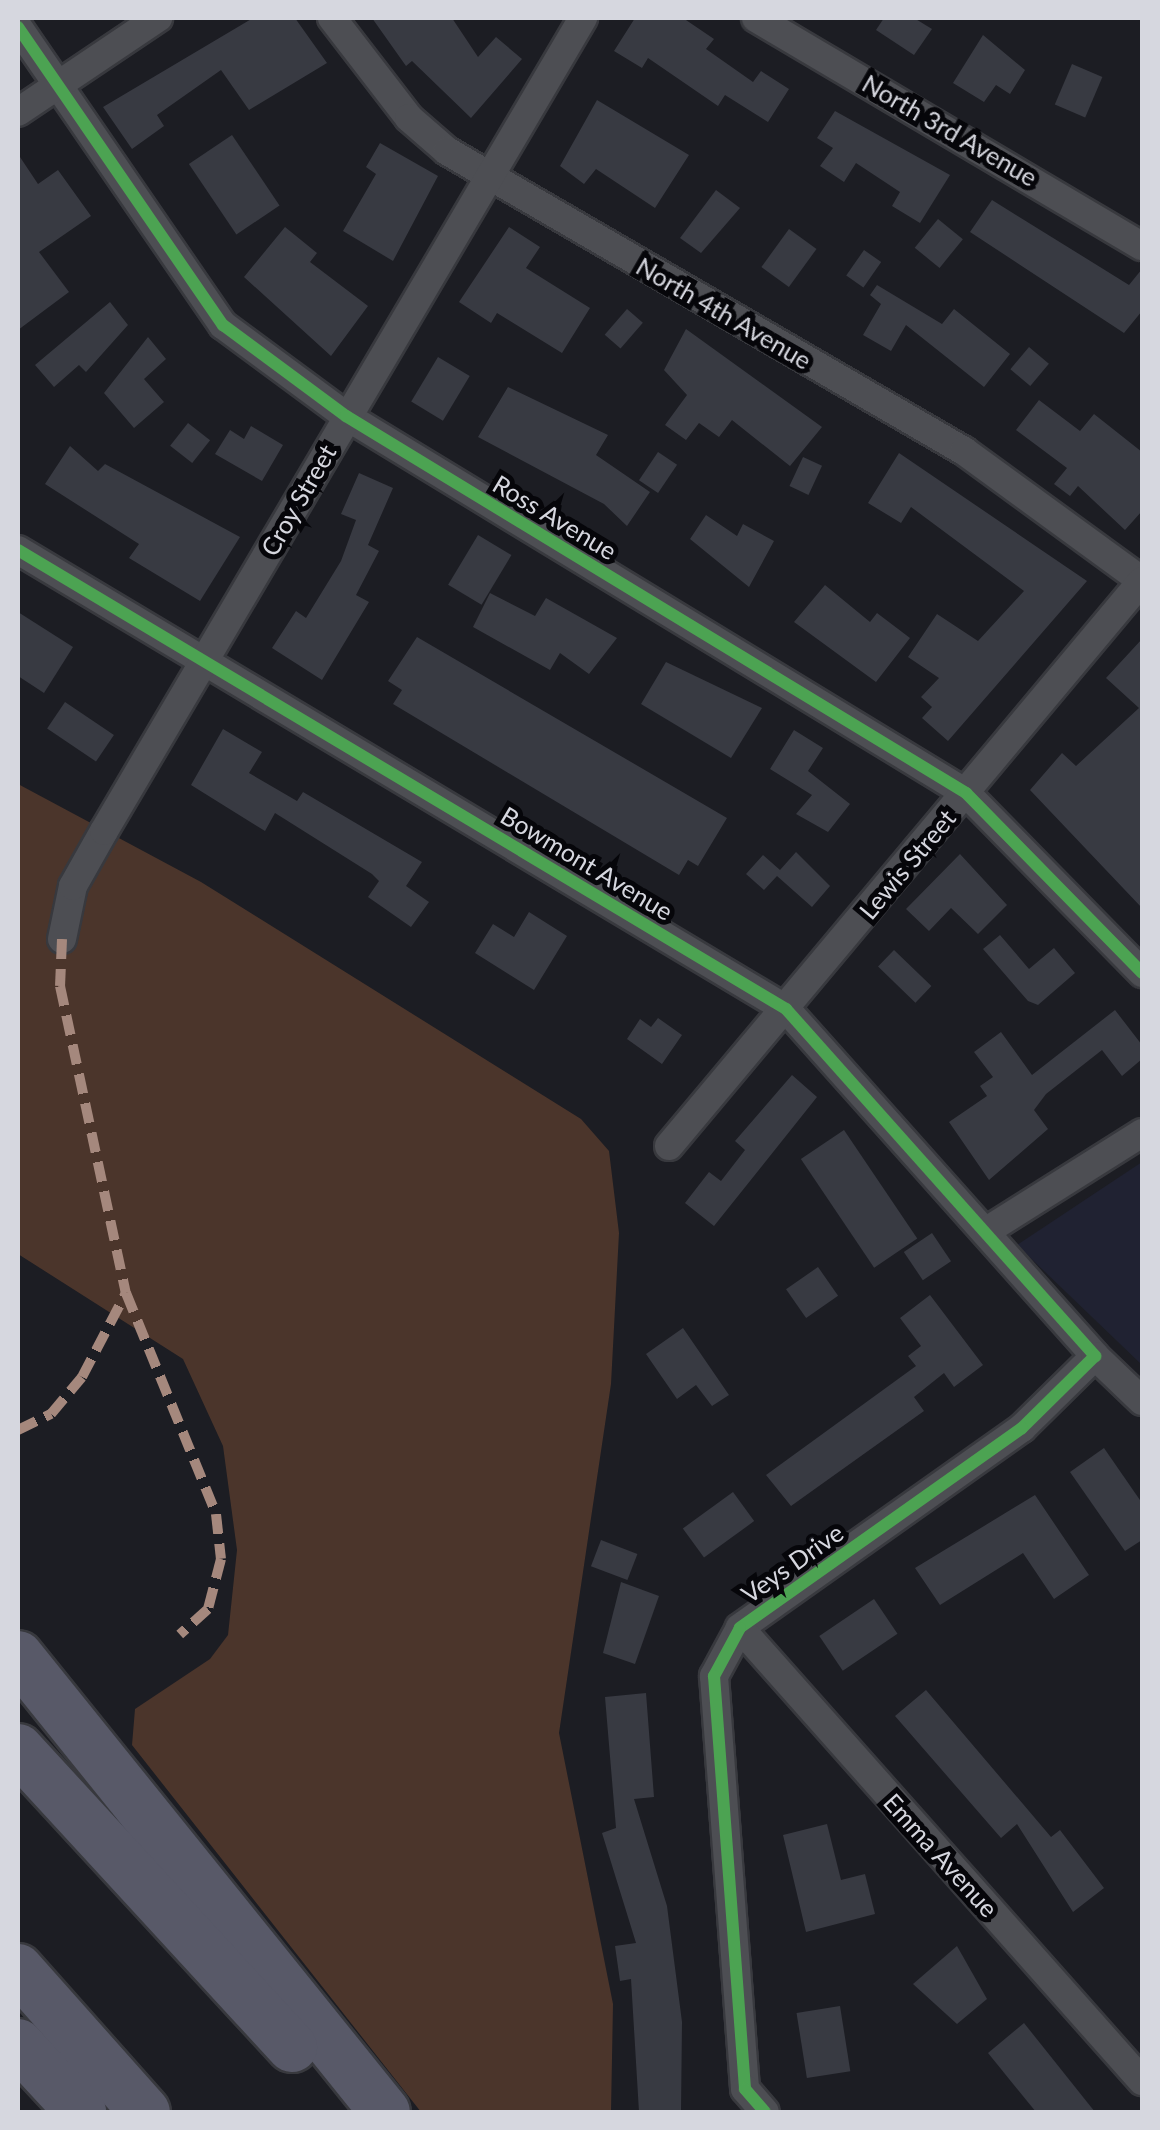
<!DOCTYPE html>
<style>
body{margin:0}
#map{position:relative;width:1160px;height:2130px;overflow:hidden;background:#1c1d23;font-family:Lato,sans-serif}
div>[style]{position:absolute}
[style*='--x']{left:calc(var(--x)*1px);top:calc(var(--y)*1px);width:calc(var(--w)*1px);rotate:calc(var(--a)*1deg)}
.built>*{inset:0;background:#202232}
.green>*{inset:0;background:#4b352b}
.building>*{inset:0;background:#383a42;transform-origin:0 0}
.roads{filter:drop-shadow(2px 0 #38393e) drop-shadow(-2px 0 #38393e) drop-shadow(0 2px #38393e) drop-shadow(0 -2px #38393e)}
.street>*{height:28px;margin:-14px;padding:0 14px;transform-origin:14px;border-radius:14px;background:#4d4e53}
.highway>*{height:50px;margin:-25px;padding:0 25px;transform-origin:25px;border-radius:25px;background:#585968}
.quiet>*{height:10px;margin-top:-5px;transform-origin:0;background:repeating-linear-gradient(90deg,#a5887d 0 20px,transparent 0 30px)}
.cycleway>*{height:12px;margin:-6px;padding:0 6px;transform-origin:6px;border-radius:6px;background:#4ca352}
span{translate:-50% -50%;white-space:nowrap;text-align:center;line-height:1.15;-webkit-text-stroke:10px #06060a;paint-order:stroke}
.street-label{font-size:25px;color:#d6d7df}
.frame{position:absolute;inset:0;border:20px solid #d6d7df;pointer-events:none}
</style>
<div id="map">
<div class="built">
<div style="clip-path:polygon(1142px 1162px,1142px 1365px,1017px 1245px)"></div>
</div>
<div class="green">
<div style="clip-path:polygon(18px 784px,201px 882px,581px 1119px,609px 1151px,619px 1233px,611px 1384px,559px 1733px,613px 2004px,611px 2112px,421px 2112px,132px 1745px,135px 1709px,210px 1659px,228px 1635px,237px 1550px,223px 1446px,183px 1359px,18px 1254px)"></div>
</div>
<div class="building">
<div style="clip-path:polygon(253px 18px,295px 18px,327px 63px,249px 110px,221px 70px,157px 115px,164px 126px,132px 149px,103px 107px)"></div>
<div style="clip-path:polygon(372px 18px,452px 18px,478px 57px,496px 37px,522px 59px,471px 118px,412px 61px,406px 66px)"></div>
<div style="clip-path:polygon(635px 18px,683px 18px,714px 39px,706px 49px,753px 82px,761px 71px,789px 89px,768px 122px,725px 95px,718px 106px,648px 58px,642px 68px,614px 51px)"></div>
<div style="clip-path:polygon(884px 18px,914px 18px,932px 29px,914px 55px,876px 30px)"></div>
<div style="clip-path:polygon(983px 35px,1025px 70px,1010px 94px,996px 85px,984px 102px,953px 83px)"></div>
<div style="left:1072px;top:64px;width:33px;height:44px;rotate:23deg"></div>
<div style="clip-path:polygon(597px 100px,689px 155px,655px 208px,596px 169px,584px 184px,560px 166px)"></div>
<div style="clip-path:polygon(835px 111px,950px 175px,920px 223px,892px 206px,900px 192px,856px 163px,844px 182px,820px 166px,833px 148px,817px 138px)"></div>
<div style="left:232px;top:135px;width:85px;height:52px;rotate:56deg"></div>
<div style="clip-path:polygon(380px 143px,438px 176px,393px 261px,343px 231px,376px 174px,366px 167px)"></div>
<div style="clip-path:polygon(18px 154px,38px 184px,58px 170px,91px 216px,39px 252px,69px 292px,18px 330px)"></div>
<div style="clip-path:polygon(716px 190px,740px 208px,701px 253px,680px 238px)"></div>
<div style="clip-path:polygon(992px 200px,1129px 285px,1142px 269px,1142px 311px,1124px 333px,970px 232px)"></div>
<div style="left:938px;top:219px;width:32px;height:37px;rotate:39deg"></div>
<div style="clip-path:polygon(285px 227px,317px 253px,310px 262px,368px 306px,331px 356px,244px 277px)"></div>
<div style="clip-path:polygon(509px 227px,540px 247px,526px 268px,590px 308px,562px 353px,497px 313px,491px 323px,459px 302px)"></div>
<div style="left:789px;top:229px;width:34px;height:47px;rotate:36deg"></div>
<div style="left:864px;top:250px;width:21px;height:31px;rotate:35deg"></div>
<div style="clip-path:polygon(877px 285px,942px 324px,954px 309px,1010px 354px,984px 387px,906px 325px,891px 351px,863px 335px,881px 304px,870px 295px)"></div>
<div style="clip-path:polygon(110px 302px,128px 325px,86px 372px,79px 365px,54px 387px,35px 365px)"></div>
<div style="left:627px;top:309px;width:21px;height:34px;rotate:41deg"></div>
<div style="clip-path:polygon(686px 329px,822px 427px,790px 466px,732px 420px,719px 437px,699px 423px,686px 440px,665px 425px,687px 395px,664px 370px)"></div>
<div style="clip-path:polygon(148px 337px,166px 359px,144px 379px,164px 402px,134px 428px,104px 393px)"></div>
<div style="left:1029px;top:347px;width:26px;height:29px;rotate:40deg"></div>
<div style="left:438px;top:357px;width:37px;height:52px;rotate:31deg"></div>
<div style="clip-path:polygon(508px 387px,608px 435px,596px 455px,650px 492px,627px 526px,604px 504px,478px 437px)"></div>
<div style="clip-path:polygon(1039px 400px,1080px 431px,1094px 414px,1142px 452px,1142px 511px,1125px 530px,1078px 486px,1070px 496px,1054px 484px,1067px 468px,1016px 430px)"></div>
<div style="left:188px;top:423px;width:28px;height:29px;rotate:38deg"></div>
<div style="clip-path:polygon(251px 426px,283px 445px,262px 481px,215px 454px,230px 430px,244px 439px)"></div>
<div style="clip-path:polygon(70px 446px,98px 471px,105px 464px,240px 537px,200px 601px,129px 558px,139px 544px,45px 484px)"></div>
<div style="left:658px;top:452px;width:23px;height:34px;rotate:34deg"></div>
<div style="clip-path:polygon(899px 453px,1087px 581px,948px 741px,922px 718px,932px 707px,921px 697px,939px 678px,908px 657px,937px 614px,978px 641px,1024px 591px,911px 507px,901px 523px,868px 503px)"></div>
<div style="left:803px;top:457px;width:21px;height:32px;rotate:25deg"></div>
<div style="clip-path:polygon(359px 473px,393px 488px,368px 545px,379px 551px,356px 595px,369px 602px,322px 680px,272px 648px,296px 611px,306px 618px,341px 561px,356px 520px,341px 514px)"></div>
<div style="clip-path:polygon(706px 515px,737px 536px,743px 524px,774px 541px,749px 587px,690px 539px)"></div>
<div style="left:478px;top:535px;width:39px;height:58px;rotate:31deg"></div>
<div style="clip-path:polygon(825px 585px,870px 622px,877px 613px,910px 638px,876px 682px,794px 622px)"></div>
<div style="clip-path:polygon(490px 593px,535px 616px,546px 598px,617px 638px,589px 674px,560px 653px,550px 670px,473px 627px)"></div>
<div style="clip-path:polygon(18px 612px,73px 647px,44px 693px,18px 676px)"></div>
<div style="clip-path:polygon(417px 637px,727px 818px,698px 866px,688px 860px,679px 875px,393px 704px,402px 690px,388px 681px)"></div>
<div style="clip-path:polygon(1142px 639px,1142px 908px,1030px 790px,1062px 753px,1076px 766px,1139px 708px,1106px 678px)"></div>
<div style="clip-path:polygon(666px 662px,762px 708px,731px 758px,641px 704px)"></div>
<div style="left:65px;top:702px;width:59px;height:32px;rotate:34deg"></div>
<div style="clip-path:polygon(223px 729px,262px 752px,249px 773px,297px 801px,303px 792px,422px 862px,406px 886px,429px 902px,411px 927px,368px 897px,379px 881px,372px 874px,275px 813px,265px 831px,191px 785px)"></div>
<div style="clip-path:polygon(794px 730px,823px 748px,808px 771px,850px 804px,828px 832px,796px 814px,812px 795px,770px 769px)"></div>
<div style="clip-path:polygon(796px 852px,830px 886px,812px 907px,777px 876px,764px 890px,746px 874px,763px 855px,780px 870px)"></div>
<div style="clip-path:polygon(960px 854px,1007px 905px,978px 934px,951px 908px,929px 931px,906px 909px)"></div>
<div style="clip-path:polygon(529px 912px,567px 936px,534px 990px,475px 953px,493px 924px,514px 937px)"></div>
<div style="clip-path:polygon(1000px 935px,1029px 969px,1054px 948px,1075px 973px,1038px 1005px,1028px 1001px,983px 949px)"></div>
<div style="left:894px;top:950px;width:52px;height:23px;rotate:44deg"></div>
<div style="clip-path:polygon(1115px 1010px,1142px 1045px,1142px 1059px,1122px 1076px,1102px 1050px,1046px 1094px,1034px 1110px,1048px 1129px,989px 1180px,949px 1122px,987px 1096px,980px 1086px,993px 1077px,974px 1052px,1001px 1032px,1032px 1075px)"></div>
<div style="clip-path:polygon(658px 1018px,682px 1035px,662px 1064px,627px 1039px,640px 1019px,651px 1027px)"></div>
<div style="clip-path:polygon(792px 1075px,817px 1097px,714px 1226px,685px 1203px,709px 1172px,721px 1181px,745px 1150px,735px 1141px)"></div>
<div style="left:844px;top:1130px;width:131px;height:52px;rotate:56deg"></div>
<div style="left:932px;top:1233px;width:34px;height:34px;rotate:56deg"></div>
<div style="left:818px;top:1267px;width:35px;height:39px;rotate:55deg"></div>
<div style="clip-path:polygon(930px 1295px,983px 1365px,954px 1387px,944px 1373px,914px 1397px,924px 1411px,791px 1506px,766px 1475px,916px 1366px,908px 1356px,921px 1346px,900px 1318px)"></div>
<div style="clip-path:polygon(683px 1328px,729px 1395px,712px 1406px,696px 1385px,677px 1399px,646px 1354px)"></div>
<div style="clip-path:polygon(1104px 1448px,1142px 1503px,1142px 1540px,1125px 1551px,1070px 1472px)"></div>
<div style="left:733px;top:1492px;width:36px;height:62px;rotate:54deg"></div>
<div style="clip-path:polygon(1035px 1495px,1089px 1575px,1054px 1599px,1023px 1553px,940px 1605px,915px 1568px)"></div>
<div style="left:601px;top:1540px;width:39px;height:28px;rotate:21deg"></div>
<div style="clip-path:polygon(621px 1582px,659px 1596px,635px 1664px,603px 1653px)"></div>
<div style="left:874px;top:1599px;width:42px;height:66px;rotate:56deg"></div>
<div style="clip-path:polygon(926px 1690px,1051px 1837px,1060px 1830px,1104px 1888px,1073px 1912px,1017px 1824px,1001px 1838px,895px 1716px)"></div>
<div style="clip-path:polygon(646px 1693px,654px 1797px,634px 1799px,667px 1906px,682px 2022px,681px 2112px,639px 2112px,631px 1979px,620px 1981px,615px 1946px,636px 1943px,602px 1833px,616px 1828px,605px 1697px)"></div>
<div style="clip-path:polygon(827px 1824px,841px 1880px,865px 1874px,875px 1914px,806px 1932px,783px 1835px)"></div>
<div style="clip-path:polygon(957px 1946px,987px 1999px,957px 2024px,913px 1984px)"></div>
<div style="left:840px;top:2006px;width:66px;height:44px;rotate:81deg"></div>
<div style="clip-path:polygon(1024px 2023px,1095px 2112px,1036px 2112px,988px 2053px)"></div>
</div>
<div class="roads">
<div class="street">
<div style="--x:332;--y:18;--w:126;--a:52.4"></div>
<div style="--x:409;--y:118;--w:50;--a:41"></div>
<div style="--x:447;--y:151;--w:598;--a:30.13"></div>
<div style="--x:964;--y:451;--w:220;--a:36.1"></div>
<div style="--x:756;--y:18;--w:448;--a:30.6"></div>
<div style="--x:18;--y:27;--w:362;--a:55.5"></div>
<div style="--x:223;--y:325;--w:153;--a:36.5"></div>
<div style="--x:346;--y:416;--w:726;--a:31.3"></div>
<div style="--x:966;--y:793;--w:252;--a:45.6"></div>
<div style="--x:18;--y:112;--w:169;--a:-33.9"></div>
<div style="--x:18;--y:550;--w:895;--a:30.86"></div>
<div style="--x:786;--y:1009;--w:465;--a:48.3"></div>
<div style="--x:1095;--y:1356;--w:103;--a:135.4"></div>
<div style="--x:1022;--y:1428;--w:346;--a:144.7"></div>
<div style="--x:740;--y:1628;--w:55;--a:118.4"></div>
<div style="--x:714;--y:1676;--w:414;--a:85.7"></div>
<div style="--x:745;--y:2089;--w:30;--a:49"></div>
<div style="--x:62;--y:939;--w:54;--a:-78.3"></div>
<div style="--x:73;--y:886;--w:63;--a:-60.6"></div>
<div style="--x:104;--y:831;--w:944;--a:-59.49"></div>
<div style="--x:669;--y:1146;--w:737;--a:-50.07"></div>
<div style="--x:988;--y:1230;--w:182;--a:-32.2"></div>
<div style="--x:1095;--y:1356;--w:65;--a:43.8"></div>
<div style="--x:740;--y:1628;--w:606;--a:48.41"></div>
</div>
<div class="highway">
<div style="--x:18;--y:1656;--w:585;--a:51.17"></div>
<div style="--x:18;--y:1749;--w:405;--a:47.4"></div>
<div style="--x:18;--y:1969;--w:191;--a:48.4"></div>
<div style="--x:18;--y:2044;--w:93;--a:47.2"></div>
</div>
</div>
<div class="quiet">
<div style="--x:62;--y:939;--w:47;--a:92.4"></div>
<div style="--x:60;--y:986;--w:314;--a:77.9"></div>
<div style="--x:18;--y:1430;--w:37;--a:-26"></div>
<div style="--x:51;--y:1414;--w:48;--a:-50"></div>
<div style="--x:82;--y:1377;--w:95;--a:-62.4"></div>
<div style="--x:126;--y:1293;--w:239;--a:67.8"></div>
<div style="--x:216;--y:1514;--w:45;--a:83.7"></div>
<div style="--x:221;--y:1559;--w:52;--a:104.6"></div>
<div style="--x:208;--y:1609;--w:38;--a:138"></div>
</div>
<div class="cycleway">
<div style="--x:18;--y:27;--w:362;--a:55.5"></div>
<div style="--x:223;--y:325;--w:153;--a:36.5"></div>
<div style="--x:346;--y:416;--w:726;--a:31.3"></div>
<div style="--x:966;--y:793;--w:252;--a:45.6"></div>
<div style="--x:18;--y:550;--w:895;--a:30.86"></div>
<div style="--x:786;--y:1009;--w:465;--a:48.3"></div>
<div style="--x:1095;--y:1356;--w:103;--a:135.4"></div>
<div style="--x:1022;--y:1428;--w:346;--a:144.7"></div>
<div style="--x:740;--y:1628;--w:55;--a:118.4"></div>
<div style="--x:714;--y:1676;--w:414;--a:85.7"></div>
<div style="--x:745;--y:2089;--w:30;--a:49"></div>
</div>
<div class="street-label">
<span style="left:950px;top:130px;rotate:30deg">North 3rd Avenue</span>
<span style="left:724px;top:313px;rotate:30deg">North 4th Avenue</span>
<span style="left:298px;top:500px;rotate:-60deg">Croy Street</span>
<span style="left:555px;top:517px;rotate:31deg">Ross Avenue</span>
<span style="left:587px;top:863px;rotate:31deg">Bowmont Avenue</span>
<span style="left:907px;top:864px;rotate:-50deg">Lewis Street</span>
<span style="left:792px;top:1563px;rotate:-35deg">Veys Drive</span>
<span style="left:941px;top:1855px;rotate:48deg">Emma Avenue</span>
</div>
<div class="frame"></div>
</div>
